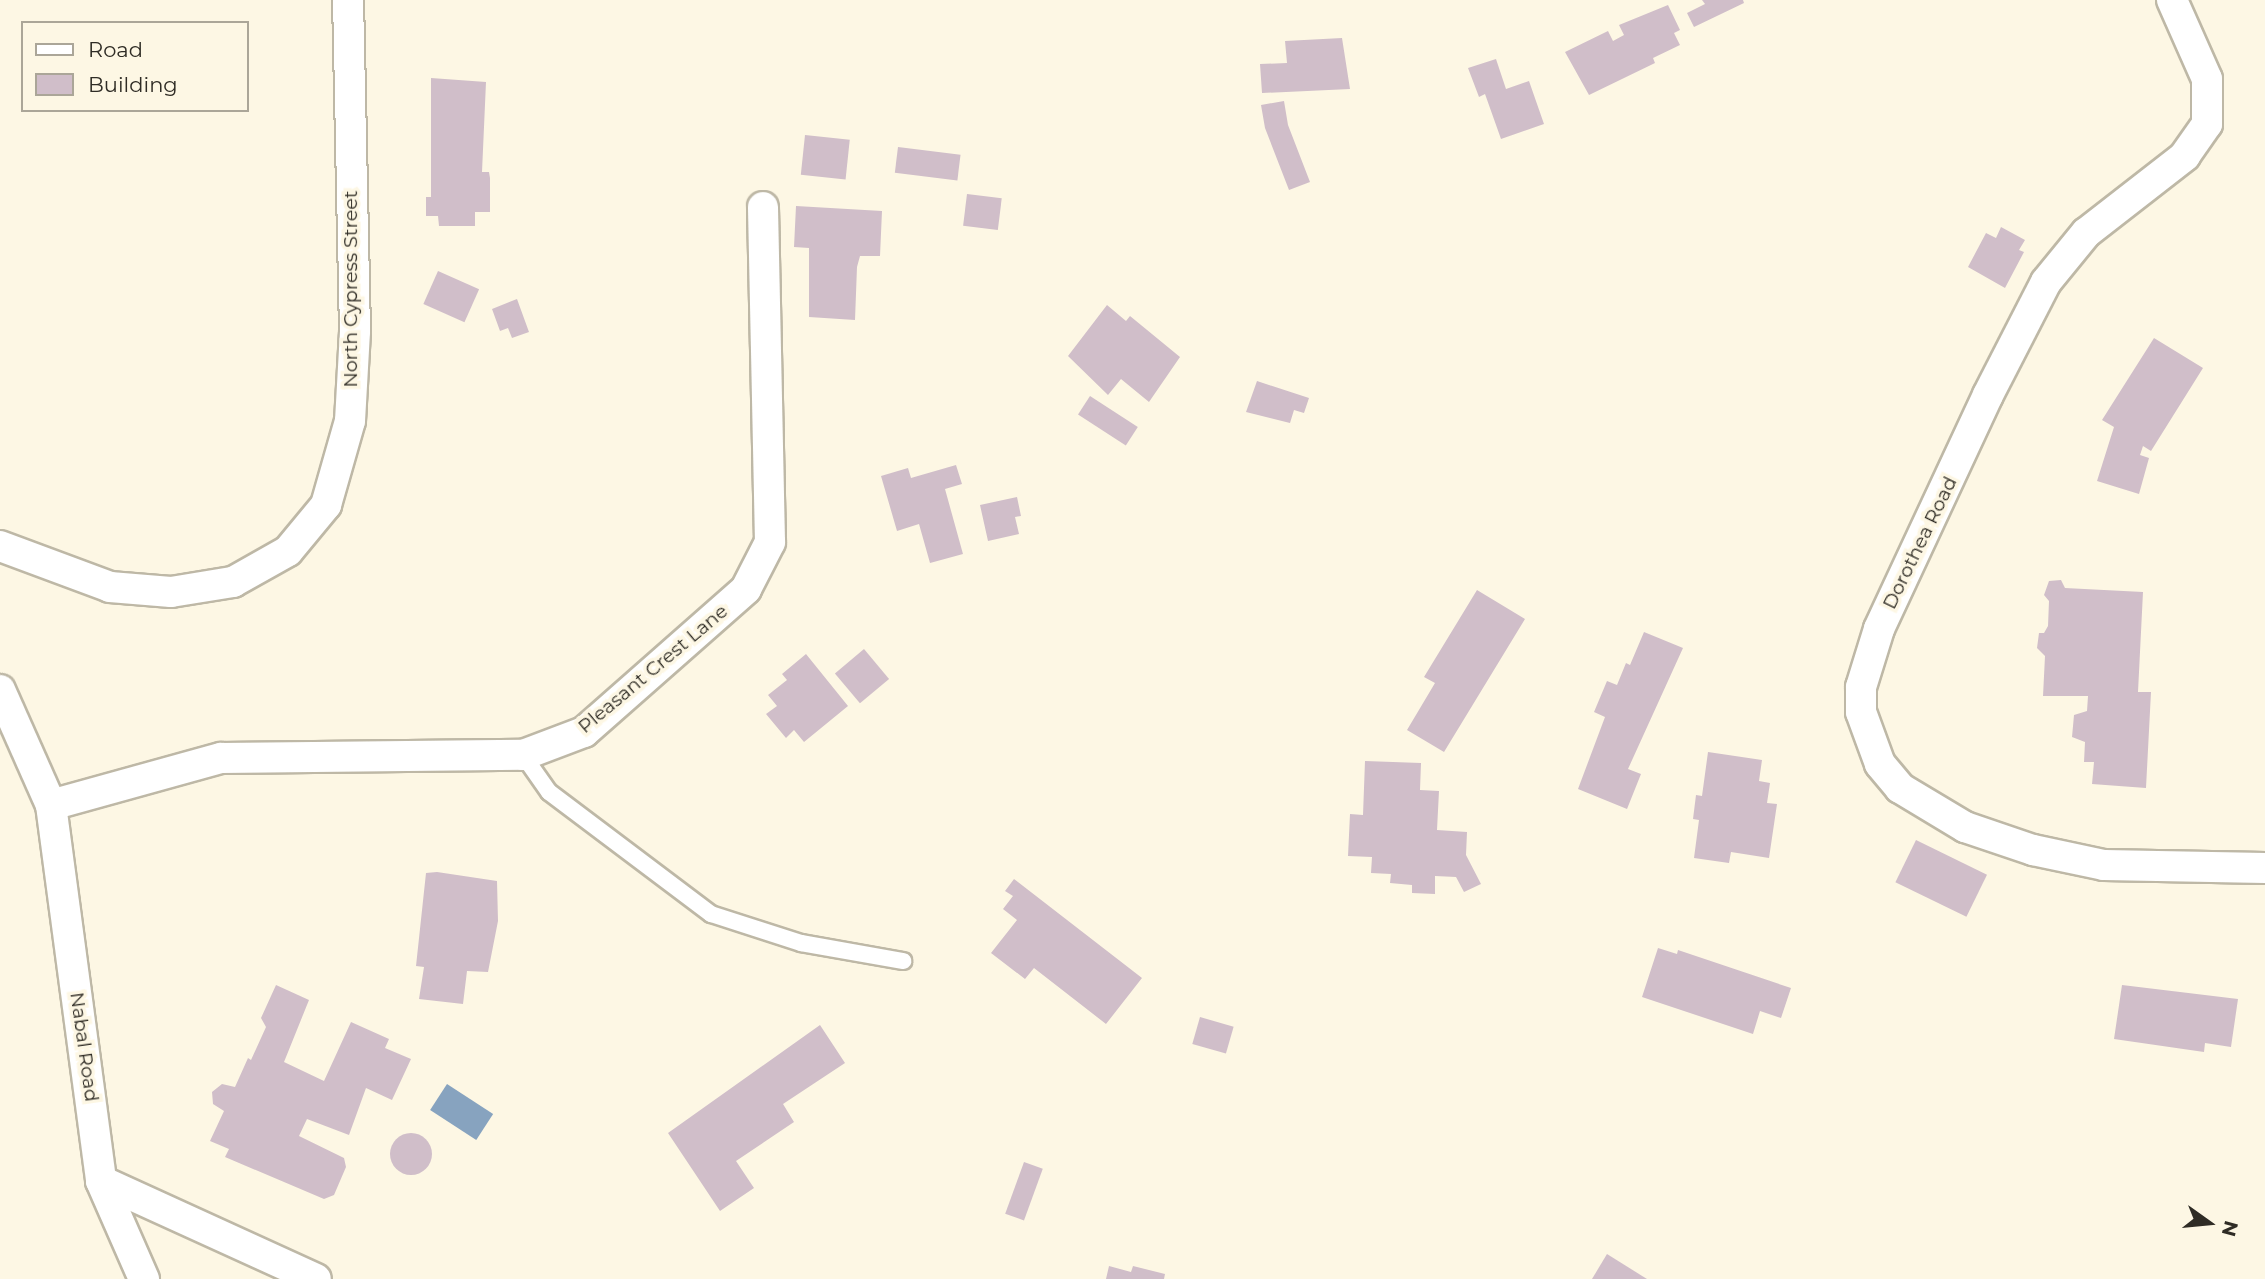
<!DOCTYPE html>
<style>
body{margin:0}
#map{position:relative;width:2265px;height:1279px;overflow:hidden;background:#fdf7e4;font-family:Montserrat,sans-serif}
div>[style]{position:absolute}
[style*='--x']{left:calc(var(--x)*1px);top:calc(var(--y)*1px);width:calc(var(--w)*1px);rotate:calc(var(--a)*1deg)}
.water>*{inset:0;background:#87a3bf;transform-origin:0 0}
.building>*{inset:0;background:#d0bec9;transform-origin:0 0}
.round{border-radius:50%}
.roads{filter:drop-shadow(2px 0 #beb8a6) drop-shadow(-2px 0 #beb8a6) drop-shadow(0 2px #beb8a6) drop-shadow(0 -2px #beb8a6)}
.lane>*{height:16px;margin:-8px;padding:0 8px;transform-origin:8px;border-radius:8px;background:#fff}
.street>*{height:30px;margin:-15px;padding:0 15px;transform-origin:15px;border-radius:15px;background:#fff}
span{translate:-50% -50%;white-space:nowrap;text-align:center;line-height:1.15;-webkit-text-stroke:7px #fdf7e4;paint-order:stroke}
.street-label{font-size:19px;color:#2f2c25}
.legend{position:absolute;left:21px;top:21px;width:228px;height:91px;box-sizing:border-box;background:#fdf7e4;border:2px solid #aba698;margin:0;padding:9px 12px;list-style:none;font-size:21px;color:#2f2c25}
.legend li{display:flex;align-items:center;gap:14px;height:35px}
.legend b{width:35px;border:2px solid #aba698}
.north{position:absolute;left:2174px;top:1188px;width:70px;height:70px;-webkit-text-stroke:5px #fdf7e4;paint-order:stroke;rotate:105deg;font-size:19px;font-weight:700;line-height:28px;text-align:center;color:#2f2c25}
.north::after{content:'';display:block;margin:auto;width:24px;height:32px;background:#2f2c25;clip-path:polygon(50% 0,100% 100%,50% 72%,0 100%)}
</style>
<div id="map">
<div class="water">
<div style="left:447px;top:1084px;width:55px;height:31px;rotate:33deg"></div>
</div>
<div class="building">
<div style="clip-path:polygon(1702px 0,1743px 0,1744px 3px,1694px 27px,1687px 13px,1705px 4px)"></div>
<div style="clip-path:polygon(1668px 5px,1680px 30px,1674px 33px,1680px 45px,1653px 58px,1655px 63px,1589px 95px,1565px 52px,1608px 31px,1613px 41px,1624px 35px,1619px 25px)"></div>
<div style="clip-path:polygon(1342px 38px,1350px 89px,1262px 93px,1260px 64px,1287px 63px,1285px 41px)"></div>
<div style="clip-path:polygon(1496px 59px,1506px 89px,1529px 81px,1544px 124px,1501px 139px,1485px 94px,1479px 97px,1468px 68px)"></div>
<div style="clip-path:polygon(431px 78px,486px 82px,482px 172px,489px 172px,490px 178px,490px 212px,475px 212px,475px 226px,439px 226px,438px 216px,426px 216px,426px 197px,431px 197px)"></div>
<div style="clip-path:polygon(1284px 101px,1288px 125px,1310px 182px,1289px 190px,1265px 128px,1261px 105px)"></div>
<div style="left:805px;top:135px;width:45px;height:40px;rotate:6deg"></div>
<div style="left:898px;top:147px;width:63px;height:26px;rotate:7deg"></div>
<div style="left:967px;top:194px;width:35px;height:32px;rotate:7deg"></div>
<div style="clip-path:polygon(796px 206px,882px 211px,880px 256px,860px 256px,857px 267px,855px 320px,809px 317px,809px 248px,794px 247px)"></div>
<div style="clip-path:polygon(2001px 227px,2025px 240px,2019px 250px,2024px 252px,2005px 288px,1968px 267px,1986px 233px,1996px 238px)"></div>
<div style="left:438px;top:271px;width:45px;height:36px;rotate:24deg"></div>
<div style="clip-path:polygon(517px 299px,529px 332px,512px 338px,508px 328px,500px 331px,492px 309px)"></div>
<div style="clip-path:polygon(1107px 305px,1126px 321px,1130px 316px,1180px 357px,1149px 402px,1121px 379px,1108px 395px,1068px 356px)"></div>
<div style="clip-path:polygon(2154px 338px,2203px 368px,2151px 451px,2143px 446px,2140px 455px,2149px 458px,2139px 494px,2097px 481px,2114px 427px,2102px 420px)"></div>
<div style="clip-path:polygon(1257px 381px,1309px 398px,1304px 413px,1294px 410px,1290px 423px,1246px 412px)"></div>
<div style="left:1090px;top:396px;width:57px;height:22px;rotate:33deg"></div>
<div style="clip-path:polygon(956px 465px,962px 484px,945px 489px,963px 554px,930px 563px,919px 524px,897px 531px,881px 476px,908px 468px,911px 478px)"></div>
<div style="clip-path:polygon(1017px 497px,1021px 516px,1015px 517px,1019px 534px,988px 541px,980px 505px)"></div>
<div style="clip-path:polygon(2061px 580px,2065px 588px,2143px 592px,2138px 692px,2151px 692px,2146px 788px,2092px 784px,2094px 762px,2084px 762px,2085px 742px,2072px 737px,2074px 715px,2087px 711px,2088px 696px,2043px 696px,2045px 656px,2037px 648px,2039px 633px,2044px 633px,2048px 626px,2049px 601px,2044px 595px,2049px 581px)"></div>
<div style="clip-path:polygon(1477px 590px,1525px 619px,1444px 752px,1407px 730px,1435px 683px,1424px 677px)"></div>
<div style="clip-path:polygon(1644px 632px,1683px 648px,1628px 769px,1641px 774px,1627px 809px,1578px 789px,1605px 717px,1594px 712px,1607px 681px,1617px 685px,1626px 663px,1630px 665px)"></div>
<div style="left:864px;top:649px;width:39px;height:38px;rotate:50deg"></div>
<div style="clip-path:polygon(806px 654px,848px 706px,804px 742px,794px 730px,786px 738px,766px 714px,777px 706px,768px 695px,787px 680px,782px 674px)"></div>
<div style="clip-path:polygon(1708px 752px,1762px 760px,1759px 781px,1770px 783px,1767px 803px,1777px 804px,1769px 858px,1731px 852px,1729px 863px,1694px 858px,1699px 820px,1693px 819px,1696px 795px,1702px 796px)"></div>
<div style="clip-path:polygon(1365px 761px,1421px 763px,1420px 790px,1439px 791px,1437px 830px,1467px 832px,1466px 855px,1481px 884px,1464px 892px,1456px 877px,1435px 876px,1435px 894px,1412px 893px,1412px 885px,1390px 883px,1391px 874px,1371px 873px,1372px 857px,1348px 856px,1350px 814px,1363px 815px)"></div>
<div style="left:1916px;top:840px;width:79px;height:47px;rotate:26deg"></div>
<div style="clip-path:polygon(437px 872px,497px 881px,498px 921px,488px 972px,467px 971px,463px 1004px,419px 999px,424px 967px,416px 966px,426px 873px)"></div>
<div style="clip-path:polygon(1014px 879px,1142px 978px,1106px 1024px,1034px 968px,1025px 979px,991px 953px,1017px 920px,1003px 909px,1013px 896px,1005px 891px)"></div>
<div style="clip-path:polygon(1658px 948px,1677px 954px,1678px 950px,1791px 988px,1781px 1018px,1760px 1011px,1753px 1034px,1642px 997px)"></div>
<div style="clip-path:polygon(276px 985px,309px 1000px,284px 1062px,324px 1081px,351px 1022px,389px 1039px,385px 1048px,411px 1059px,392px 1100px,366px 1088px,349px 1135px,307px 1119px,299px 1136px,344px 1158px,346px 1167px,334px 1195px,324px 1199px,225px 1157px,229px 1149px,210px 1141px,224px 1111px,213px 1104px,212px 1092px,222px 1084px,235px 1087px,248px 1058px,251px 1060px,266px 1027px,261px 1018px)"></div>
<div style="clip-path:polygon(2122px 985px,2238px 999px,2231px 1047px,2205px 1043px,2204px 1052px,2114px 1039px)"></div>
<div style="left:1200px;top:1017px;width:35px;height:28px;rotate:16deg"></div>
<div style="clip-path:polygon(820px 1025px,845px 1063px,783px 1104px,794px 1122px,736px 1161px,754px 1188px,720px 1211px,668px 1133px)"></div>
<div class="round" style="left:390px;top:1133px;width:42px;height:42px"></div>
<div style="left:1024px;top:1162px;width:20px;height:55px;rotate:20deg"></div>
<div style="clip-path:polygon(1607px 1254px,1647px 1279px,1592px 1279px)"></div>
<div style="clip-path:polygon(1109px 1266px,1131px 1272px,1133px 1266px,1165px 1274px,1164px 1279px,1106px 1279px)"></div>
</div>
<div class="roads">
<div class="lane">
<div style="--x:523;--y:755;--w:45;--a:54.9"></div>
<div style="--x:549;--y:792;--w:203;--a:37"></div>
<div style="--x:711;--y:914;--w:95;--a:17.9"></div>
<div style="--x:801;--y:943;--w:104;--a:10"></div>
</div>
<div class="street">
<div style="--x:2172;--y:0;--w:86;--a:66.1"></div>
<div style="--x:2207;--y:79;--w:45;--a:90"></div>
<div style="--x:2207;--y:124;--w:39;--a:125"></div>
<div style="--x:2185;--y:156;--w:125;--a:142.1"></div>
<div style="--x:2086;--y:233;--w:63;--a:129.2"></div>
<div style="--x:2046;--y:282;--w:127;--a:117.2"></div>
<div style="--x:1988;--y:395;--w:258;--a:115"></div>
<div style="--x:1879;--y:629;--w:61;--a:107.2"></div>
<div style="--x:1861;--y:687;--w:25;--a:90"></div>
<div style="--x:1861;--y:712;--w:55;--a:69.9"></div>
<div style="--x:1880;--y:764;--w:31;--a:50"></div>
<div style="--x:1900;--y:788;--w:76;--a:31"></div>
<div style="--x:1965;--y:827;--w:72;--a:18.7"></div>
<div style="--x:2033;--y:850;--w:73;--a:11.9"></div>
<div style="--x:2104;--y:865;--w:161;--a:1.1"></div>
<div style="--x:0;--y:546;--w:117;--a:20.4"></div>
<div style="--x:110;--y:587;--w:61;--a:4.7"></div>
<div style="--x:171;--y:592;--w:63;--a:-9.2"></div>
<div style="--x:233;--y:582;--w:63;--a:-29.4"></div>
<div style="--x:288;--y:551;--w:60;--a:-50.4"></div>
<div style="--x:326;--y:505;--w:87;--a:-74.1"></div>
<div style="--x:350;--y:421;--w:89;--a:-86.8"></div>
<div style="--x:355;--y:332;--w:332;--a:-91.2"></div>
<div style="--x:0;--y:690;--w:126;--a:66.1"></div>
<div style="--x:51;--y:805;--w:379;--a:82.4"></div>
<div style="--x:101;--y:1181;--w:236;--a:24.5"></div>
<div style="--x:51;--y:805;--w:176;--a:-15.5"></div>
<div style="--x:221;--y:758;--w:302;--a:-0.6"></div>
<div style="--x:523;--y:755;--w:65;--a:-20.7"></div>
<div style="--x:584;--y:732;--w:216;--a:-41.4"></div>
<div style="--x:746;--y:589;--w:53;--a:-62.9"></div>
<div style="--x:770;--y:542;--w:335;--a:-91.2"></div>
<div style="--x:101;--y:1181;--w:107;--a:66.3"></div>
</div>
</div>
<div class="street-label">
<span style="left:351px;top:289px;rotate:-90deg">North Cypress Street</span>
<span style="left:1920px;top:543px;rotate:-64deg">Dorothea Road</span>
<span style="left:653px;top:669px;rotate:-40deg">Pleasant Crest Lane</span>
<span style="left:84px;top:1047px;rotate:82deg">Nabal Road</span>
</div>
<ul class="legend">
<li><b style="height:9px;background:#fff"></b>Road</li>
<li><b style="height:19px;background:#d0bec9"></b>Building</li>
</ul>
<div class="north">N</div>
</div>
